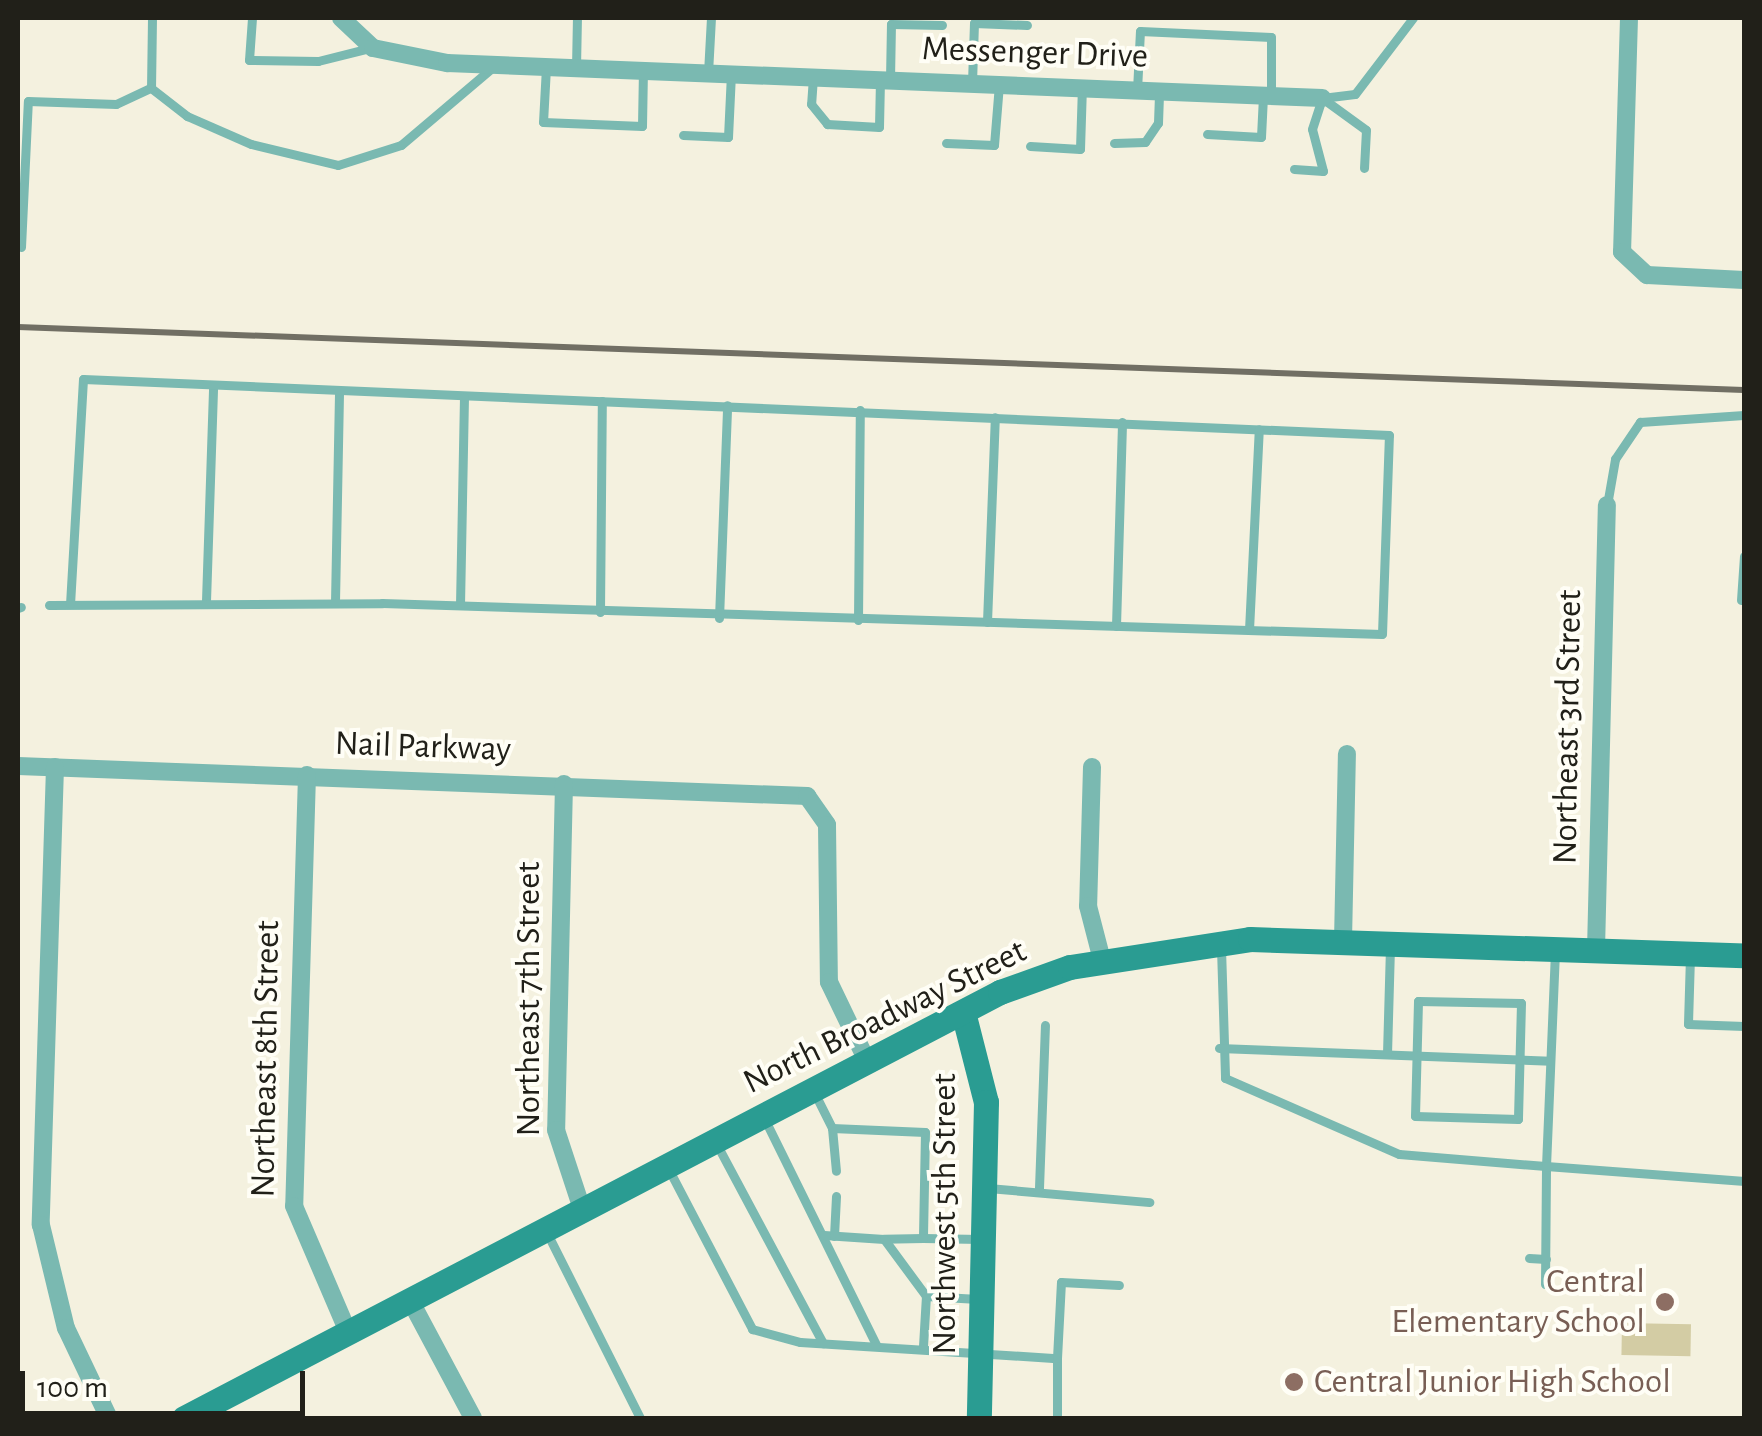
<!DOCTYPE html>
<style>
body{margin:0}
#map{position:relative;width:1762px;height:1436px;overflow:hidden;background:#f4f1df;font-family:"Alegreya Sans",sans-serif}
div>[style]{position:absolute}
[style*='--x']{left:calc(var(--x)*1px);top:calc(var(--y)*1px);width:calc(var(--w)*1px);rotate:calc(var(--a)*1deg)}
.green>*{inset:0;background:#d3cca4;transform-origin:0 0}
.lane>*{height:9px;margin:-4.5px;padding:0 4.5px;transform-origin:4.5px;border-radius:4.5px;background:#7ab9b1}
.street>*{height:18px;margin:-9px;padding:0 9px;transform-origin:9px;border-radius:9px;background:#7ab9b1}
.secondary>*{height:25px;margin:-12.5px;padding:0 12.5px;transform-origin:12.5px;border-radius:12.5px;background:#2a9c92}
.rail>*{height:6px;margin:-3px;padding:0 3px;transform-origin:3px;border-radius:3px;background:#716f64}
.dots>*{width:28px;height:28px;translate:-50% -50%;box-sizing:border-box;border:5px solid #fffef6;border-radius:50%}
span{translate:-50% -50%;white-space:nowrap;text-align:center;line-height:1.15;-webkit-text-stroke:8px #fffef6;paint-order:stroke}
.street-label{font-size:35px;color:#212019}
.education-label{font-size:35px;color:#785e54}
.right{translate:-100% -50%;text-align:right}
.left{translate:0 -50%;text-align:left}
.frame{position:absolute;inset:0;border:20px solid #212019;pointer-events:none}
.scale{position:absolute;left:20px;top:1371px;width:285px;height:45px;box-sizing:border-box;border:5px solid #212019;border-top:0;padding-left:12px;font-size:30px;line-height:35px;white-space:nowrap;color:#212019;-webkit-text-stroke:8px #fffef6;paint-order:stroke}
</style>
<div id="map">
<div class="green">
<div style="left:1622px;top:1323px;width:69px;height:32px;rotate:1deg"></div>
</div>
<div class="lane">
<div style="--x:152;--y:18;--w:70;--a:90.8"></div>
<div style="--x:151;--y:88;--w:46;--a:37.9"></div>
<div style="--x:187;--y:116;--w:70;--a:23.6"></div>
<div style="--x:251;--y:144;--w:89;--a:13.6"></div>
<div style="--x:338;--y:165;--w:66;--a:-17.6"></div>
<div style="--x:401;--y:145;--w:121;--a:-40.3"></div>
<div style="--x:252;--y:18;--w:42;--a:94.1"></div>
<div style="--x:249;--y:60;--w:69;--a:0.8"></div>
<div style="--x:318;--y:61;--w:54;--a:-14"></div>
<div style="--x:546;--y:67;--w:55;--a:93.1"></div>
<div style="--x:543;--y:122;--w:99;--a:2.3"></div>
<div style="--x:642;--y:126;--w:55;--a:-89"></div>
<div style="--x:576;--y:68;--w:50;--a:-88.9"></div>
<div style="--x:708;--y:73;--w:55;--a:-86.9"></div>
<div style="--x:813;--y:77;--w:27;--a:94"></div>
<div style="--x:811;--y:104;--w:26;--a:51"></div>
<div style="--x:827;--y:124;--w:52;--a:3.3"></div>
<div style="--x:879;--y:127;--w:48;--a:-88.8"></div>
<div style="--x:890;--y:80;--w:56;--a:-89"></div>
<div style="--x:891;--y:24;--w:51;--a:1.1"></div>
<div style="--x:972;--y:83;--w:60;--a:-88.1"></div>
<div style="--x:974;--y:23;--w:53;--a:2.2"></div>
<div style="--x:1137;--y:90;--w:59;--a:-87.1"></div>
<div style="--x:1140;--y:31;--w:131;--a:2.6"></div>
<div style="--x:1271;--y:37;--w:59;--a:90"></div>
<div style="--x:1322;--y:98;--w:33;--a:-7"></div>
<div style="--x:1355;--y:94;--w:96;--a:-52.7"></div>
<div style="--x:1322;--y:98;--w:54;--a:36"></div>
<div style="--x:1366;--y:130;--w:38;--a:93"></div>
<div style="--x:1207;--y:134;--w:54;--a:3.2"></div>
<div style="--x:1261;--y:137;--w:41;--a:-87.2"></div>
<div style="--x:683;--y:135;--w:45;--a:2.5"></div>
<div style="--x:728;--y:137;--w:63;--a:-87.3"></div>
<div style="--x:946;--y:143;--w:48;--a:2.4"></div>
<div style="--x:994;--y:145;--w:61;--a:-85.3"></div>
<div style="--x:1114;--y:143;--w:31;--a:-2"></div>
<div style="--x:1145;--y:142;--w:23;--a:-56"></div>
<div style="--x:1158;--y:123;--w:32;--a:-88"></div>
<div style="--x:1030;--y:146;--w:50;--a:3.4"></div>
<div style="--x:1080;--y:149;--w:62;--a:-88.2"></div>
<div style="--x:1294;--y:169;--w:29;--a:4"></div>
<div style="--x:1323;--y:171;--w:43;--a:-104.7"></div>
<div style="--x:1312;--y:129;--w:33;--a:-72"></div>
<div style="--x:21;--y:247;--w:146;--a:-87.3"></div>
<div style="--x:28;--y:101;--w:88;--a:2"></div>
<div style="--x:116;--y:104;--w:38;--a:-25"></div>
<div style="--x:1607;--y:505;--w:47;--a:-80.1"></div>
<div style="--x:1615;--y:459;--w:45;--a:-56"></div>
<div style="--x:1640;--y:422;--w:104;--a:-3.9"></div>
<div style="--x:1741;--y:600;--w:44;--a:-86.1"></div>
<div style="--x:206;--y:601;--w:215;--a:-88.1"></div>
<div style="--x:335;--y:602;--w:209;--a:-88.9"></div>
<div style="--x:49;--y:605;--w:333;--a:-0.3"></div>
<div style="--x:382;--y:603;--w:1000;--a:1.78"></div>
<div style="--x:1382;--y:634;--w:199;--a:-88"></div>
<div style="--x:1389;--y:435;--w:1307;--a:-177.54"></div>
<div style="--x:83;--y:379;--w:225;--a:93.3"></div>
<div style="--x:460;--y:605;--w:208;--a:-88.9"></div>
<div style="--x:18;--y:608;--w:3;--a:-18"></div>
<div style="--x:600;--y:612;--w:211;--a:-89.5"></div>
<div style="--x:719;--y:618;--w:213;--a:-87.8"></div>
<div style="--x:858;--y:620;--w:210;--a:-89.5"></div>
<div style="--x:987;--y:622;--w:205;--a:-87.8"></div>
<div style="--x:1116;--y:626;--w:204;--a:-88.3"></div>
<div style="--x:1249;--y:630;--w:201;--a:-87.2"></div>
<div style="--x:1221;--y:948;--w:130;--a:88.2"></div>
<div style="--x:1225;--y:1078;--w:190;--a:23.6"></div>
<div style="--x:1399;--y:1154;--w:147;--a:4.7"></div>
<div style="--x:1546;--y:1166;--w:215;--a:-87.6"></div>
<div style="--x:1690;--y:956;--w:68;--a:91.7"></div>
<div style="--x:1688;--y:1024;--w:56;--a:2"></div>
<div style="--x:1418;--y:1001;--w:103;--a:1.1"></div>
<div style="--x:1521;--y:1003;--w:116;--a:91.5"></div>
<div style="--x:1518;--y:1119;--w:103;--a:-178.3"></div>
<div style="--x:1415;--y:1116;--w:115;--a:-88.5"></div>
<div style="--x:1219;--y:1048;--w:331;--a:2.2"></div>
<div style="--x:1387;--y:1054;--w:107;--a:-88.4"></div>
<div style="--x:814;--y:1092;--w:40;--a:63.4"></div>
<div style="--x:832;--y:1128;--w:43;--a:84.7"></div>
<div style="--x:764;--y:1118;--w:253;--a:63.7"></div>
<div style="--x:832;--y:1128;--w:93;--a:2.5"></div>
<div style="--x:925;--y:1132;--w:106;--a:91.1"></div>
<div style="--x:923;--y:1238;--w:57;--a:1"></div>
<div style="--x:716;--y:1143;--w:227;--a:61.9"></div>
<div style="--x:668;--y:1168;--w:182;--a:62.4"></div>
<div style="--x:752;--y:1329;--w:50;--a:15.2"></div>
<div style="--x:800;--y:1342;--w:257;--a:3.6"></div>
<div style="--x:1057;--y:1358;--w:60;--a:90"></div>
<div style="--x:988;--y:1188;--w:162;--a:5"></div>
<div style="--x:1039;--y:1188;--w:163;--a:-87.9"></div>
<div style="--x:546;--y:1231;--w:209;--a:63.3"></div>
<div style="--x:824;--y:1235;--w:60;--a:3.8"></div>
<div style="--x:834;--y:1236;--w:40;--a:-87.1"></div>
<div style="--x:923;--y:1238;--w:39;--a:179"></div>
<div style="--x:884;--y:1239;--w:71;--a:53.6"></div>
<div style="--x:1529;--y:1258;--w:17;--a:3"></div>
<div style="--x:1545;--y:1284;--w:118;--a:-89.5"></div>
<div style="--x:1546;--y:1166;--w:199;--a:4.3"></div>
<div style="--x:923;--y:1346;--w:50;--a:-86.6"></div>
<div style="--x:926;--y:1296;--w:52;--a:3.3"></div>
<div style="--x:1057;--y:1358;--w:76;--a:-87"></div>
<div style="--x:1061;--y:1282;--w:58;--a:3"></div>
</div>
<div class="street">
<div style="--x:341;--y:18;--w:44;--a:43.2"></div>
<div style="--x:373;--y:48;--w:76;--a:11.5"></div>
<div style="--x:447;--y:63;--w:876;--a:2.29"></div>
<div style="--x:1629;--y:18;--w:234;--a:91.7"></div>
<div style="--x:1622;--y:252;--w:34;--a:43"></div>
<div style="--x:1647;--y:275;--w:97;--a:3"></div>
<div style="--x:18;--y:766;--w:790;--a:2.18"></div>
<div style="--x:807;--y:796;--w:35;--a:55"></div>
<div style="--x:827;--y:825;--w:157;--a:89.3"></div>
<div style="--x:829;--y:982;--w:88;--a:64.3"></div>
<div style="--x:55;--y:767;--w:458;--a:91.8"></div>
<div style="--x:41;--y:1225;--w:106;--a:76.4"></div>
<div style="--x:66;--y:1328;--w:100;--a:64.5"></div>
<div style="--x:1092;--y:767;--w:139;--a:91.6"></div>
<div style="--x:1088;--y:906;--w:56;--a:75.5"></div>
<div style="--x:307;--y:775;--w:431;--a:91.7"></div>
<div style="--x:294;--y:1206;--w:137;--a:66.8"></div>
<div style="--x:564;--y:784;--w:346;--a:91.3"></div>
<div style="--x:556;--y:1130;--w:83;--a:71.8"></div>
<div style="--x:1343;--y:941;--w:187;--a:-88.8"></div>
<div style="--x:1596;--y:950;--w:445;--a:-88.6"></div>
<div style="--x:410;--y:1300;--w:134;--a:61.9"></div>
</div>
<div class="secondary">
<div style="--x:963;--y:1012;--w:93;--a:75.7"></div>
<div style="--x:986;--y:1102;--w:316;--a:91.3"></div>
<div style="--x:184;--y:1418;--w:921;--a:-27.57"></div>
<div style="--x:1000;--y:992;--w:74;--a:-19.7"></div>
<div style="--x:1070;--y:967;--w:182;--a:-8.8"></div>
<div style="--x:1250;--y:939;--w:494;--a:1.9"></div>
</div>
<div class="rail">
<div style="--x:18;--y:327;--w:1727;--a:2.09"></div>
</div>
<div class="dots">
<div style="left:1665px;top:1302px;background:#8d6e63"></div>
<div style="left:1294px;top:1382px;background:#8d6e63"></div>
</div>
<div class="street-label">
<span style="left:1035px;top:53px;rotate:2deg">Messenger Drive</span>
<span style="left:1568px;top:727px;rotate:-89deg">Northeast 3rd Street</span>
<span style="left:423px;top:747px;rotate:2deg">Nail Parkway</span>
<span style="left:529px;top:999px;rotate:-90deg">Northeast 7th Street</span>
<span style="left:885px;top:1017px;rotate:-26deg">North Broadway Street</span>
<span style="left:266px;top:1059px;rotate:-89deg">Northeast 8th Street</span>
<span style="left:945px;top:1214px;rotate:-90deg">Northwest 5th Street</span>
</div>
<div class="education-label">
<span class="right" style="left:1645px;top:1302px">Central<br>Elementary School</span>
<span class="left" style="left:1314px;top:1382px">Central Junior High School</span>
</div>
<div class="frame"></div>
<div class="scale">100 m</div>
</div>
